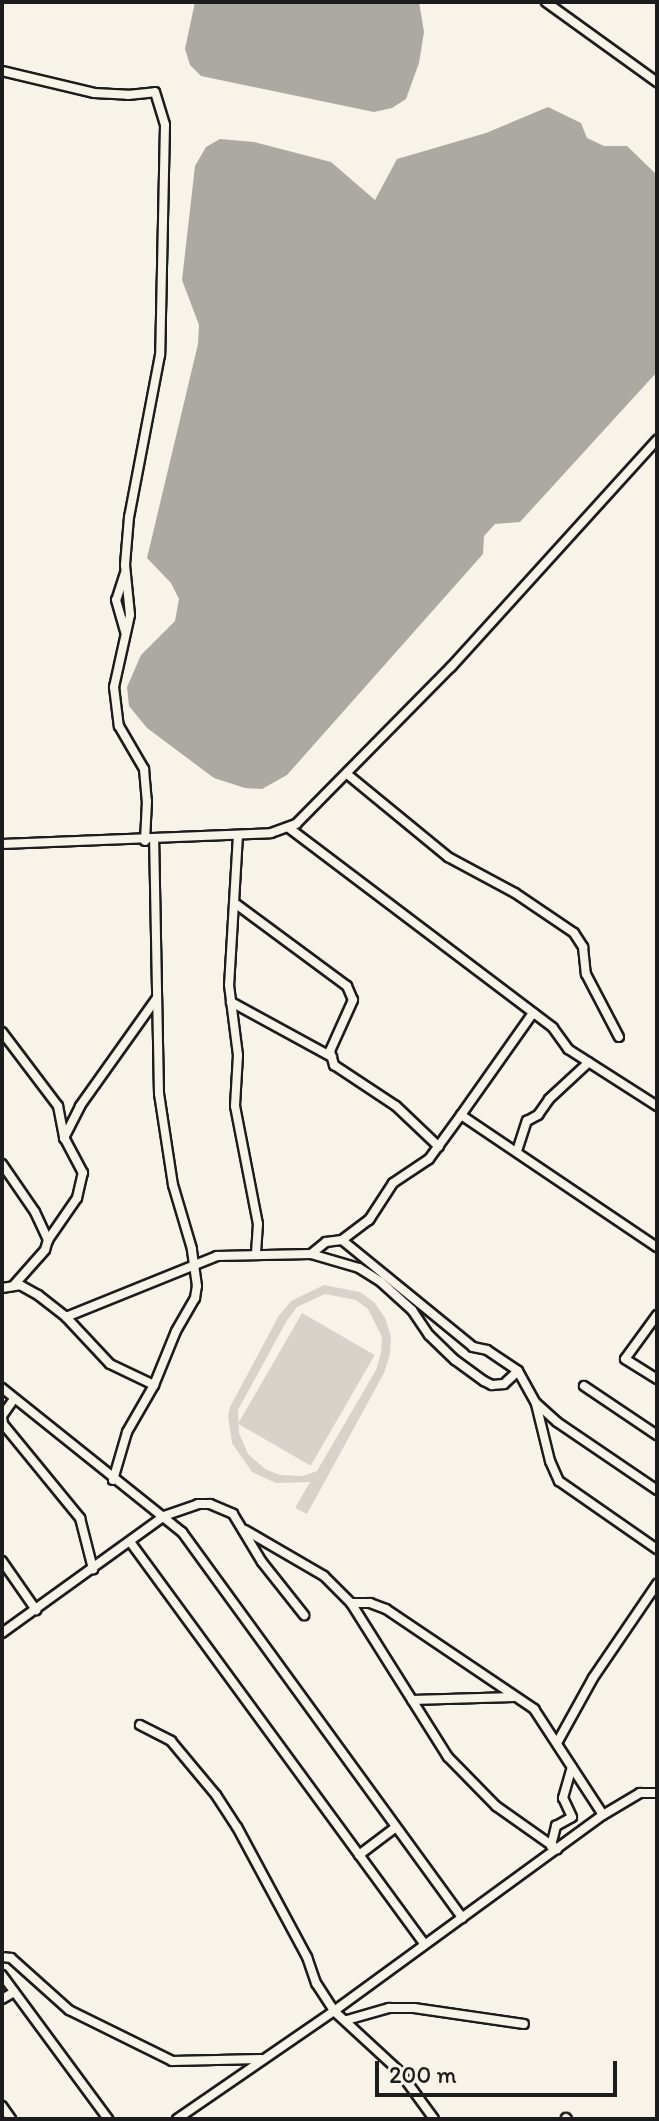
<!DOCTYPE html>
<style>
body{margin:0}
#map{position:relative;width:659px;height:2121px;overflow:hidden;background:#f7f3e8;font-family:Itim,sans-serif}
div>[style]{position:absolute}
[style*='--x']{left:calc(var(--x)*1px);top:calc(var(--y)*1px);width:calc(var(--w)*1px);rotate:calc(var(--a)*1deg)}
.green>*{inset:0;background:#d7d3cb;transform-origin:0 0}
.water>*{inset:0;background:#aca9a2}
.roads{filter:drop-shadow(2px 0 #1c1c1c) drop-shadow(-2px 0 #1c1c1c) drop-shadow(0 2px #1c1c1c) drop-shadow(0 -2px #1c1c1c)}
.minor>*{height:8px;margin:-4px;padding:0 4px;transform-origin:4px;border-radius:4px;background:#f7f3e8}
span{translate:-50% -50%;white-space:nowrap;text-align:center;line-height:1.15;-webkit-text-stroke:8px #f7f3e8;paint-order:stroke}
.frame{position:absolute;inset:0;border:4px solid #1c1c1c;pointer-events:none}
.scale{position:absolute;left:375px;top:2061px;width:242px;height:36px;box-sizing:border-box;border:4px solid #1c1c1c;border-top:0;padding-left:10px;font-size:24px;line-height:28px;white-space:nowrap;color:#1c1c1c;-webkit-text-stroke:6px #f7f3e8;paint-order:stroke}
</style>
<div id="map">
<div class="green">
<div style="clip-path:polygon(evenodd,324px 1285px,360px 1292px,375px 1303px,385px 1318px,391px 1336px,390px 1354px,384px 1373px,307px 1514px,295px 1508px,310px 1482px,276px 1483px,252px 1472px,232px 1443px,228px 1416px,230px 1407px,278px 1317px,291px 1301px,324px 1285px,325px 1294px,356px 1300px,368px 1309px,382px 1337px,381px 1353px,376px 1370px,317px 1471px,303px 1476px,280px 1475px,265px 1469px,248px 1454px,239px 1433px,238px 1410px,286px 1322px,297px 1307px,325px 1294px)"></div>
<div style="left:302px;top:1313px;width:84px;height:128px;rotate:30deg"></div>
</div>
<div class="water">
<div style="clip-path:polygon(195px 2px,419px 2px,424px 32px,419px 63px,406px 99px,392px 108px,374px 112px,201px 76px,190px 65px,185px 49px)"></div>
<div style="clip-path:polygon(548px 107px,581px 123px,587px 138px,604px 146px,627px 146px,657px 175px,657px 372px,520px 522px,495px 524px,484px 536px,483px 554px,287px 775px,262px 789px,245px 788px,214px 778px,147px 728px,129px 706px,127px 687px,141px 655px,175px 621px,179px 599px,171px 583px,147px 558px,198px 344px,199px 325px,182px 280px,195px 166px,206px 147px,220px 139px,254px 142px,331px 162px,375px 200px,397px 159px,486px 133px)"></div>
</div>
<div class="roads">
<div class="minor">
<div style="--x:546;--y:2;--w:137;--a:35.8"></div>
<div style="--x:2;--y:71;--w:95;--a:13.4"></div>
<div style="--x:94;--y:93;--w:34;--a:3"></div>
<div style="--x:128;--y:95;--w:27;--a:-6"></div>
<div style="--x:155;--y:92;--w:34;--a:73"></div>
<div style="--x:165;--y:125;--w:230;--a:91.2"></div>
<div style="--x:160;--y:355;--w:165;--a:100.8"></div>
<div style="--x:129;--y:517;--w:48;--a:94.8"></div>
<div style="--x:125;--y:565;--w:50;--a:84.3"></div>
<div style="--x:130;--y:615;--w:74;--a:102.5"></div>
<div style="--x:114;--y:687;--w:39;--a:83"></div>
<div style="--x:119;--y:726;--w:50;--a:59.8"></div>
<div style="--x:144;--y:769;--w:32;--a:85"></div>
<div style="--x:147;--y:801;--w:40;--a:92.9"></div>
<div style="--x:125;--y:573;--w:28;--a:108"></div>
<div style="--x:116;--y:600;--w:33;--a:74"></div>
<div style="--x:347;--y:774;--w:131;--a:39.4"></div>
<div style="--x:448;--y:857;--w:76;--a:28.2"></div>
<div style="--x:515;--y:893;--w:71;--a:34.1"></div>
<div style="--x:574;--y:933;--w:17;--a:57"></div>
<div style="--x:583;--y:947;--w:27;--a:84"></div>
<div style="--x:586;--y:974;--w:71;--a:62.4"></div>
<div style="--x:289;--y:828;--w:331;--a:37.1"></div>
<div style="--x:553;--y:1028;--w:26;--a:54"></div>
<div style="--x:568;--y:1049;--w:106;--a:32.6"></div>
<div style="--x:238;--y:835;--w:150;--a:93.4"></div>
<div style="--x:229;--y:985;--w:71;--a:82.7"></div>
<div style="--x:238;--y:1055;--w:51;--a:93.4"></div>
<div style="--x:235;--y:1106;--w:120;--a:79"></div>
<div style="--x:258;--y:1224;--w:30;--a:94"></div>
<div style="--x:2;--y:844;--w:269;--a:-2.3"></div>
<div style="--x:271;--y:833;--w:27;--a:-20"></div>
<div style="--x:296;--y:824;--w:221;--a:-45.4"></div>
<div style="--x:451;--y:667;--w:307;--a:-47.8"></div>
<div style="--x:236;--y:904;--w:138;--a:36.5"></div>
<div style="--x:347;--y:986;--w:15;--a:67"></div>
<div style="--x:353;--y:1000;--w:56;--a:114.3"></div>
<div style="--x:330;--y:1051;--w:15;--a:74"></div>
<div style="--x:334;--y:1065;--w:74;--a:33.5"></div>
<div style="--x:396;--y:1106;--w:59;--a:43.6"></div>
<div style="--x:231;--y:1002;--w:115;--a:28.6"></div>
<div style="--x:2;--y:1032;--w:93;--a:52.9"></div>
<div style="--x:58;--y:1106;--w:33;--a:79"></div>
<div style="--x:461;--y:1115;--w:125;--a:-54.8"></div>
<div style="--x:517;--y:1151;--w:32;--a:-72"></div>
<div style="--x:527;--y:1121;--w:13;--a:-29"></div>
<div style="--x:538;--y:1115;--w:19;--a:-55"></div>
<div style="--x:549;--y:1099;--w:54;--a:-42.8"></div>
<div style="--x:2;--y:1164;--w:58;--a:55.5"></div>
<div style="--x:35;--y:1212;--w:31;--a:65"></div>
<div style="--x:48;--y:1240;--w:10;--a:107"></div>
<div style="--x:45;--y:1250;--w:47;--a:131.5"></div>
<div style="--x:48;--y:1240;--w:51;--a:-55.4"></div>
<div style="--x:77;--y:1198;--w:26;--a:-77"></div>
<div style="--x:83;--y:1173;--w:40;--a:-118"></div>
<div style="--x:64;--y:1138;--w:36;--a:-63"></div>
<div style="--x:80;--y:1106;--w:131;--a:-54.6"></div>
<div style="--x:342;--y:1240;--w:169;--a:39.2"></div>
<div style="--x:473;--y:1347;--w:14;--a:12"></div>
<div style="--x:487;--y:1350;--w:37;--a:34"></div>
<div style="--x:518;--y:1371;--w:37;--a:61"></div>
<div style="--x:536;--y:1403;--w:28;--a:42"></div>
<div style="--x:557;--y:1422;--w:121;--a:34.2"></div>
<div style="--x:311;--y:1254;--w:50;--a:16.3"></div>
<div style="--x:359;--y:1268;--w:26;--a:32"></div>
<div style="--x:381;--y:1282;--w:42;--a:42.1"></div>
<div style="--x:412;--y:1310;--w:30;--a:56"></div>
<div style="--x:429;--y:1335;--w:36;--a:44"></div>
<div style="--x:455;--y:1360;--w:36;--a:36"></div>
<div style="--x:484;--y:1381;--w:9;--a:27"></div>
<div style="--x:492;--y:1385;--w:12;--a:-5"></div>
<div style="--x:504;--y:1384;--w:19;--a:-43"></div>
<div style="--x:2;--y:1288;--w:18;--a:-9"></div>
<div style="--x:20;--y:1285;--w:21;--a:29"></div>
<div style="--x:38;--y:1295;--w:36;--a:38"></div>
<div style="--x:66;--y:1317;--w:64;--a:46.9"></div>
<div style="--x:110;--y:1364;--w:49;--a:25.5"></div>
<div style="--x:154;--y:1385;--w:58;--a:-67.8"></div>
<div style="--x:176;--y:1331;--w:38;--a:-60"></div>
<div style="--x:195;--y:1298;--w:12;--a:-81"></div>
<div style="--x:197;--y:1286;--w:37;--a:-98"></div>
<div style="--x:192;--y:1249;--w:67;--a:-106.5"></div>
<div style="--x:173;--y:1185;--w:92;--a:-98.7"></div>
<div style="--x:159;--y:1094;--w:253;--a:-91.1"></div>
<div style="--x:657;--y:1315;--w:54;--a:126"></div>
<div style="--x:625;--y:1359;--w:38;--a:32"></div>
<div style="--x:66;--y:1317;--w:163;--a:-22"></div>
<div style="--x:217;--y:1256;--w:94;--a:-1.2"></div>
<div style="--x:311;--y:1254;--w:19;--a:-39"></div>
<div style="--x:326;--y:1242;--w:16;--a:-7"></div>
<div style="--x:342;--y:1240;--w:34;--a:-37"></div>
<div style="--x:369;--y:1220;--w:44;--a:-57"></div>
<div style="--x:393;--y:1183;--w:43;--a:-33.7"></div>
<div style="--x:429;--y:1159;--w:54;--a:-54"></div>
<div style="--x:461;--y:1115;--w:236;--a:34"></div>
<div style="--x:584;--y:1386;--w:88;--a:33.9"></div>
<div style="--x:2;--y:1388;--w:231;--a:38.7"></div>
<div style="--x:182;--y:1532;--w:477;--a:54"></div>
<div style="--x:536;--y:1404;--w:59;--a:76.2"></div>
<div style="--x:550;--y:1461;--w:22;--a:66"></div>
<div style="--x:559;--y:1481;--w:119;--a:34.8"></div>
<div style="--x:2;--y:1416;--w:21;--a:-55"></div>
<div style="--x:2;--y:1417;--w:7;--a:82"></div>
<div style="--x:3;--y:1424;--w:122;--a:50.7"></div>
<div style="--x:80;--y:1518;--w:53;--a:75.7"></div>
<div style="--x:113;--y:1480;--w:50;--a:-73.7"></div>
<div style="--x:127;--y:1432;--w:54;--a:-60.1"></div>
<div style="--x:245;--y:1530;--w:91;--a:30.2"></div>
<div style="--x:324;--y:1576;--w:38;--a:45"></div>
<div style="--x:351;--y:1603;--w:182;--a:57.8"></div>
<div style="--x:448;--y:1757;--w:69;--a:45.6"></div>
<div style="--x:496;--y:1806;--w:75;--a:35.2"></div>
<div style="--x:131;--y:1543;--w:497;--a:53.8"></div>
<div style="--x:2;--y:1561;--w:60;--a:55.2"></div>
<div style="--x:351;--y:1603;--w:19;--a:0"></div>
<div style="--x:370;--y:1603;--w:17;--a:21"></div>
<div style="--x:386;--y:1609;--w:179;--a:34"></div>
<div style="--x:534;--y:1709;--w:126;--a:56.9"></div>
<div style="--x:2;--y:1633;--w:200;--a:-35.8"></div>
<div style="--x:164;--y:1516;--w:36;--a:-19"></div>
<div style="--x:198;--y:1504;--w:12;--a:0"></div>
<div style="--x:210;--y:1504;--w:25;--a:23"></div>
<div style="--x:233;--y:1514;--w:56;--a:58.9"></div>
<div style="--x:262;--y:1562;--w:68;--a:51.6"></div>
<div style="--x:412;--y:1700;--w:102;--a:-1.7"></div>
<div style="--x:140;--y:1725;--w:35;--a:27"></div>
<div style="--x:171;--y:1741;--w:70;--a:50.2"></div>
<div style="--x:216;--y:1795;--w:38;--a:57"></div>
<div style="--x:237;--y:1827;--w:148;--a:61.7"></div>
<div style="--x:307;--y:1957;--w:28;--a:71"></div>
<div style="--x:316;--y:1983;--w:33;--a:57"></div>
<div style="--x:334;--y:2011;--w:88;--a:42.7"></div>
<div style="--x:399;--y:2071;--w:59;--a:53.9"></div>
<div style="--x:557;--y:1743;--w:74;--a:-61"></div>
<div style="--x:593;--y:1678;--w:114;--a:-55.8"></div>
<div style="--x:551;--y:1846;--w:21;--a:-76"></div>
<div style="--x:556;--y:1826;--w:18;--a:-29"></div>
<div style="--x:572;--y:1817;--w:21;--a:-115"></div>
<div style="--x:563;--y:1798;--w:32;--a:-74"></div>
<div style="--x:359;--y:1855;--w:46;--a:-37.1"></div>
<div style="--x:2;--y:1957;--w:9;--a:6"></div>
<div style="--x:11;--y:1958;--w:78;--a:41.9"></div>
<div style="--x:69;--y:2010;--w:115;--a:26.3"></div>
<div style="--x:172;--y:2061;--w:89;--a:-1.3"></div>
<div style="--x:2;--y:1975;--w:179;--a:53.6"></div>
<div style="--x:2;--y:1999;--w:14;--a:-30"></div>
<div style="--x:347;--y:2020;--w:44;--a:-15.9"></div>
<div style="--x:389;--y:2008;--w:25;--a:0"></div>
<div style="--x:414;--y:2008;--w:111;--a:8.3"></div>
<div style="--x:2;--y:2106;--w:16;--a:55"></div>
<div style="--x:566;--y:2118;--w:1;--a:45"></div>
<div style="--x:177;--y:2119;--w:191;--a:-34.5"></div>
<div style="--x:334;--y:2011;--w:333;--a:-36.1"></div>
<div style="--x:603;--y:1815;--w:43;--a:-30.7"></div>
<div style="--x:640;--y:1793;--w:17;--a:0"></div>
</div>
</div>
<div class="frame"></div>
<div class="scale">200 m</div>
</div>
